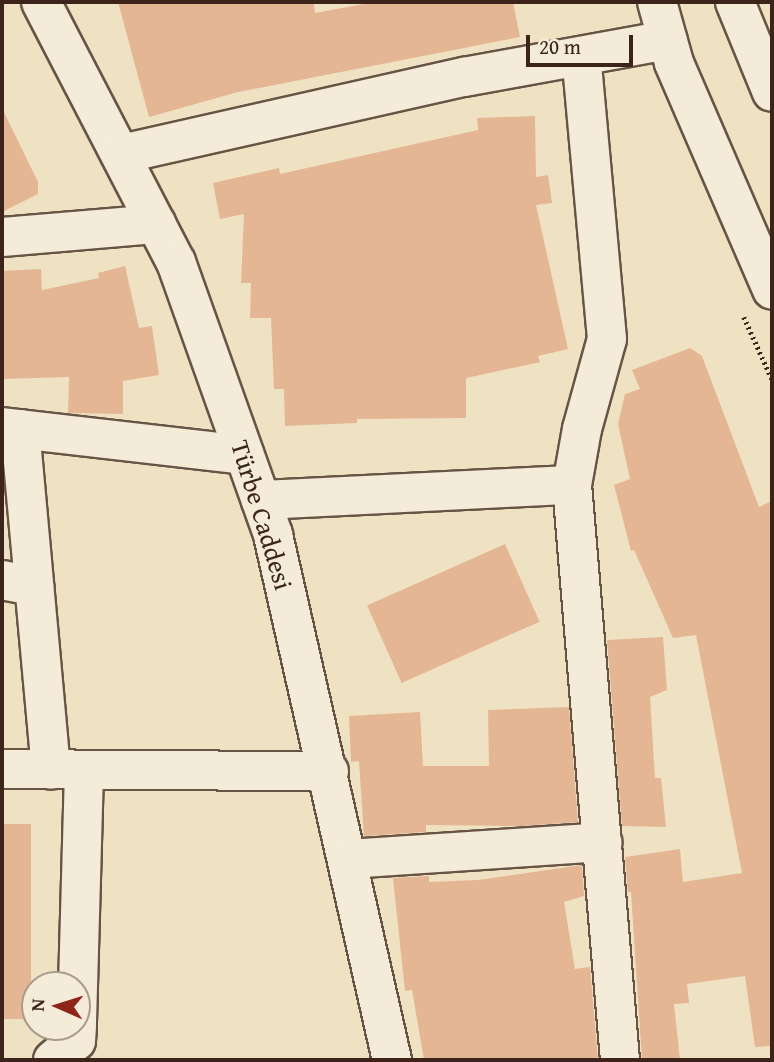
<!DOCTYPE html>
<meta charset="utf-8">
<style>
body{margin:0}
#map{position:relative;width:774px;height:1062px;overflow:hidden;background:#eee2c3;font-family:"Gentium Book Plus",serif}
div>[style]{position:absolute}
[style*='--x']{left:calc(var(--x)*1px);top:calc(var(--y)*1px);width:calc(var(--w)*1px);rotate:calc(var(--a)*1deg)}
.building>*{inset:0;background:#e5b693;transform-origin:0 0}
.path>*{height:4.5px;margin-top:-2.25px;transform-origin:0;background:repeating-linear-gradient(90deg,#3c241b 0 2px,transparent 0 5.5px)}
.roads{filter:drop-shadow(2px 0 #685445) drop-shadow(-2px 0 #685445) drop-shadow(0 2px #685445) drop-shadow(0 -2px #685445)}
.street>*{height:38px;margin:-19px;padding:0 19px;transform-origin:19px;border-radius:19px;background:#f4ecd8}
.secondary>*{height:38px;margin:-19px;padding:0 19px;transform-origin:19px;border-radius:19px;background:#f4ecd8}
span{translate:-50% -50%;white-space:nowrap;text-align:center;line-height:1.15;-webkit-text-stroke:5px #f4ecd8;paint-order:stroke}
.street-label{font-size:26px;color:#3c241b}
.frame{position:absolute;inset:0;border:4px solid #3c241b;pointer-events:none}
.north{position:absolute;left:21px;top:971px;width:70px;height:70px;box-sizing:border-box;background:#f4ecd8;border:2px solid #aa9c8c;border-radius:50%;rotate:273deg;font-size:19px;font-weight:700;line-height:28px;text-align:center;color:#3c241b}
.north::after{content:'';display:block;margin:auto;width:24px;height:32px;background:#8f2418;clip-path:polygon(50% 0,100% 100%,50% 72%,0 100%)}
.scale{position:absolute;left:526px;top:35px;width:107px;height:32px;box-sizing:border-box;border:4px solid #3c241b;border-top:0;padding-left:9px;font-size:21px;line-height:24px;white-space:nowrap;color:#3c241b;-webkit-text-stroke:5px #f4ecd8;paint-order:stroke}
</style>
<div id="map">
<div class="building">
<div style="clip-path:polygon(118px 2px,314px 2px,315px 13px,374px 2px,513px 2px,520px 37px,238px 92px,149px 117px)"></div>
<div style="clip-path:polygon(2px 108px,38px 182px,38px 194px,2px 212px)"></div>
<div style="clip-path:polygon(535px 116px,536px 177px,548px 175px,552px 203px,536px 205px,568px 349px,538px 356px,540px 362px,466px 378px,466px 418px,357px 419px,357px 423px,285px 426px,284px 389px,274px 389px,271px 318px,250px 318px,251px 283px,241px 283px,244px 214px,220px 219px,213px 183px,279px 168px,280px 174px,478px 130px,477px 118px)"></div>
<div style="clip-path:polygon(125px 266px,139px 328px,152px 326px,159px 375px,123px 381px,123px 414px,68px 413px,69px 377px,2px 379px,2px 271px,41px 269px,42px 290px,99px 278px,98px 273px)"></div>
<div style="clip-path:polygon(690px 348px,702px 356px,759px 507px,772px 501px,772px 1046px,755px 1047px,745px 976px,687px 984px,689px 1003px,674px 1004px,680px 1060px,642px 1060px,631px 892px,628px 892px,625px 857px,680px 849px,683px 882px,742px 873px,696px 635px,673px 638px,634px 550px,631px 551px,614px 485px,630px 479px,618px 424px,625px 394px,640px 389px,632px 370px)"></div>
<div style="left:505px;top:544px;width:85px;height:151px;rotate:66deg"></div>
<div style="clip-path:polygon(663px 637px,667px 690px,650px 697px,655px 778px,661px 778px,666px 827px,622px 826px,607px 640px)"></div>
<div style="clip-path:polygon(569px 707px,578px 822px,521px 826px,426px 825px,426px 832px,364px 836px,359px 761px,351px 762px,349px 716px,420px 712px,423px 766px,489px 766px,488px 710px)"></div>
<div style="left:2px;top:824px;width:29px;height:195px"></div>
<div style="clip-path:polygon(582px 865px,584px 896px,564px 902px,575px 969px,590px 967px,598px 1060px,424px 1060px,412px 990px,405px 991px,393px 878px,429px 876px,429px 882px,478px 880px)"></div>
</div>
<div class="path">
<div style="--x:744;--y:317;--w:68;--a:65.7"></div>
</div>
<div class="roads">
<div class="street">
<div style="--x:41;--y:2;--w:293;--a:62.6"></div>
<div style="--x:176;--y:262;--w:290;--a:70.4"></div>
<div style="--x:273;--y:535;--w:538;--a:77.23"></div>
<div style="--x:121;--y:154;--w:352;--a:-12.7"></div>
<div style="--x:464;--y:77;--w:207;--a:-10.3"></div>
<div style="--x:2;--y:237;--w:155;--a:-4.8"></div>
<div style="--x:2;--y:427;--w:244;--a:6.6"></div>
<div style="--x:20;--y:429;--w:342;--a:84.8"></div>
<div style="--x:572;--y:485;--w:577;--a:85.23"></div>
<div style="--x:261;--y:500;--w:311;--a:-2.8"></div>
<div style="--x:572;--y:485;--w:57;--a:-79.9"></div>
<div style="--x:582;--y:429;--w:93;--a:-74.5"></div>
<div style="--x:607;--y:339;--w:284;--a:-95.2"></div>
<div style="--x:2;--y:580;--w:33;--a:11"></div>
<div style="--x:2;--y:769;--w:327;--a:0.4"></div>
<div style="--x:348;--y:859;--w:255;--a:-3.8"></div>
<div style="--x:77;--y:1022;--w:252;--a:-88.4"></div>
<div style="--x:53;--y:1060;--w:30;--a:-40"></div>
<div style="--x:76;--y:1041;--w:14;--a:-86"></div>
</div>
<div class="secondary">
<div style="--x:657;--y:2;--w:63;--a:74.4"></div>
<div style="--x:674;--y:63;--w:247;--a:66.6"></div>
<div style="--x:735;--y:2;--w:97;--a:67.7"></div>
</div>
</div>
<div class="street-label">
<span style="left:262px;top:515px;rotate:73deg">Türbe Caddesi</span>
</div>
<div class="frame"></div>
<div class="north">N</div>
<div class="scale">20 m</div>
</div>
